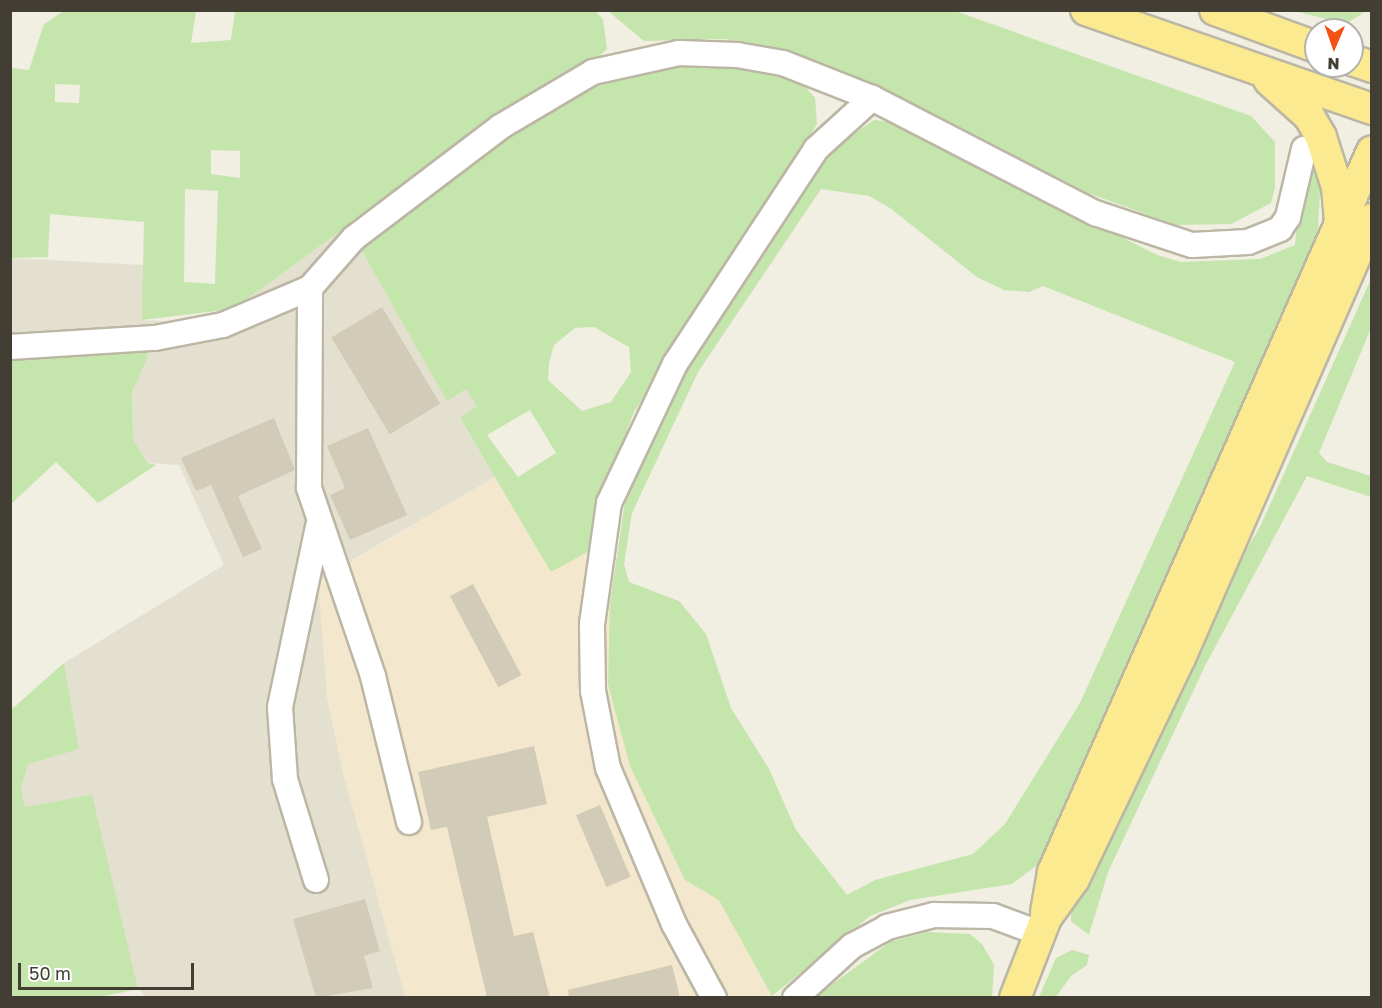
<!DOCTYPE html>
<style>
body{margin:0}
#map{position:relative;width:1382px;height:1008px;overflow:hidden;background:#f1eee2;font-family:"Golos Text",sans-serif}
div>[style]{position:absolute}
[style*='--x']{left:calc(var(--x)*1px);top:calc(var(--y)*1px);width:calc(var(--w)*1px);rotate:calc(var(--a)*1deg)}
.residential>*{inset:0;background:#e4e0d0}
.commercial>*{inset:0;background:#f3e7cd}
.green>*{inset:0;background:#c4e5ab}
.building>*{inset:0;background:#d2cbb8;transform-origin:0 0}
.roads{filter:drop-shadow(2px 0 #bcb6a5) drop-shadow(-2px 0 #bcb6a5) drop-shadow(0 2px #bcb6a5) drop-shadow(0 -2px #bcb6a5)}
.minor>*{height:24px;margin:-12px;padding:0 12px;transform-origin:12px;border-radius:12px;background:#fff}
.major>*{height:30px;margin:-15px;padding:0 15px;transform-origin:15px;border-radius:15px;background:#fbea90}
span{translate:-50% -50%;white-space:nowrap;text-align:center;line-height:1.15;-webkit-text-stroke:4.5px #fff;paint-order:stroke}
.frame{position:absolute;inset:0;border:12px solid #423e33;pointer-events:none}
.north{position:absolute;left:1304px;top:18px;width:60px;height:60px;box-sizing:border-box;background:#fff;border:2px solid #b3b2ad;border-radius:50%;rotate:182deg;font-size:16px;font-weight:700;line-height:24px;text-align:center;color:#423e33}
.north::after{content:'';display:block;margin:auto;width:21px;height:27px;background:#f45115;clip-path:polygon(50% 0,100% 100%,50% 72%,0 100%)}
.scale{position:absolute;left:18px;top:963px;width:176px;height:27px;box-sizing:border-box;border:3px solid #423e33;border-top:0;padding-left:8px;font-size:18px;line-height:21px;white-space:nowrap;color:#423e33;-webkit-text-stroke:4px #fff;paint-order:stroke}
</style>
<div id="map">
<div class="residential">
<div style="clip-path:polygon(340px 230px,359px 246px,447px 400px,466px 389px,477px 406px,460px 419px,495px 477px,352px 560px,327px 697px,343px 773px,408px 997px,145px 997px,25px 807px,21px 787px,28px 763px,79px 749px,64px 663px,224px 565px,179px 465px,147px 463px,133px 439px,132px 392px,148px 357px,11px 354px,10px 258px,144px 265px,142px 320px,165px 321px,233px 309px)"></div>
</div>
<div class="commercial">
<div style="clip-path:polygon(495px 477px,551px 571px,591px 550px,616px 553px,608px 684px,685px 880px,719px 900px,773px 997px,405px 997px,343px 773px,327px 697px,318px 581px)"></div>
</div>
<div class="green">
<div style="clip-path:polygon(evenodd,594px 10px,603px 19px,607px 49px,595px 60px,503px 113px,233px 309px,142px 320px,144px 222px,50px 214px,48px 257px,11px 258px,11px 68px,29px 70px,44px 24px,64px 11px,196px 11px,191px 43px,231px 40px,235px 11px,594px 10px,55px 84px,80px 85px,79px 103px,55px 102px,55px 84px,594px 10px,211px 150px,240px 151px,240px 178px,211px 174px,211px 150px,594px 10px,185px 189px,218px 191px,215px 284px,184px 282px,185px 189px)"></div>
<div style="clip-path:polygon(608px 11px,955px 11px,1251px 116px,1275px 142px,1275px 187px,1271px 203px,1231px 224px,1176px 225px,1088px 193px,925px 109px,814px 60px,725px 39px,644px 41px)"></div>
<div style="clip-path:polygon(1295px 11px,1366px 10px,1366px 11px,1346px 24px)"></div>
<div style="clip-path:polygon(evenodd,671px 64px,771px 68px,800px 81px,815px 98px,817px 124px,634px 412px,603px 491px,591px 550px,551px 572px,460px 418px,477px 406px,466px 389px,447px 401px,359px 246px,503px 137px,586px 90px,671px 64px,594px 327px,629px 347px,631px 372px,611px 402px,582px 411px,548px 380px,549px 363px,554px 345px,575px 328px,594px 327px,671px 64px,530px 410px,556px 453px,518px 477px,487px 435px,530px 410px)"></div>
<div style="clip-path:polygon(evenodd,874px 120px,896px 123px,1157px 255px,1181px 262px,1260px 259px,1295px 245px,1299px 196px,1316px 162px,1321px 178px,1317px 240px,1048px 857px,1012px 884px,910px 900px,870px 916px,772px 996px,719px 900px,685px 880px,630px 766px,608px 684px,610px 604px,626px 495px,668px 402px,824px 154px,874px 120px,821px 189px,869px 196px,890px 208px,977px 277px,1004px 290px,1029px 292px,1043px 286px,1235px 362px,1080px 703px,1005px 824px,973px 854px,875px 880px,847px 895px,796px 830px,769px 769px,731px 708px,706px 634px,679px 601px,629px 582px,624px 564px,632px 513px,698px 372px,821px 189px)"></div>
<div style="clip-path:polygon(1371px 279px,1371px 328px,1319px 453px,1327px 462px,1371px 476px,1371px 497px,1307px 476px,1206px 664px,1108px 872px,1089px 935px,1071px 921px,1071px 910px,1214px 602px,1260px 527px)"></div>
<div style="clip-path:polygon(145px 346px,148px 357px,132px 392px,133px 439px,147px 463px,156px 465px,98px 503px,56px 462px,11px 504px,11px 354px)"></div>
<div style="clip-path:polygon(64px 663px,79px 749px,28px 764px,21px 787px,25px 807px,92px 795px,138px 989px,100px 997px,11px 997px,11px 710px)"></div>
<div style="clip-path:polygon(926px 932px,970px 934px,982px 944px,994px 965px,992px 997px,815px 997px,890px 942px)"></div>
<div style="clip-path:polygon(1072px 950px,1089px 955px,1087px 965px,1071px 976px,1056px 997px,1039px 997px,1056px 958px)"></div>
</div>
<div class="building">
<div style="left:382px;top:307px;width:113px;height:59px;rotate:59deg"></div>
<div style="clip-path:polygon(274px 418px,295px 470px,238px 496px,262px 549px,243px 557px,211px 485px,196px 491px,181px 458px)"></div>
<div style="clip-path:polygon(368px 428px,407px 515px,350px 540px,330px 495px,345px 488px,327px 446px)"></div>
<div style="left:473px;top:584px;width:103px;height:26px;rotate:62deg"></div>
<div style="clip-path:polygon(534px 746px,547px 804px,487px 817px,514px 936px,533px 932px,550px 998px,487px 998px,447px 827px,431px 830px,418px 772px)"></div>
<div style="left:600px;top:805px;width:78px;height:26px;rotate:67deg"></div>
<div style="clip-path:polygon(365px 899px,380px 951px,364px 956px,373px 988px,316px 998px,293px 919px)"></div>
<div style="clip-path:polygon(672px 965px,680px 998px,569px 998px,568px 990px)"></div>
</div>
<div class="roads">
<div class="minor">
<div style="--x:10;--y:347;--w:145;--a:-3.6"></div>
<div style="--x:155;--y:338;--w:69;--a:-10.8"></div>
<div style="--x:223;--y:325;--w:95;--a:-23"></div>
<div style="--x:409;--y:822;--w:150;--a:-103.9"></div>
<div style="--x:373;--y:676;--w:199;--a:-108.8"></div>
<div style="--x:309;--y:488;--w:200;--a:-89.7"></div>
<div style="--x:310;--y:288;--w:67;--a:-48.7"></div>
<div style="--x:354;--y:238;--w:183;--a:-37.2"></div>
<div style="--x:500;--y:127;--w:108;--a:-30.6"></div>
<div style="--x:593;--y:72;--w:88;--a:-12.5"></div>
<div style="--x:679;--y:53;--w:58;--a:2"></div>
<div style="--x:737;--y:55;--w:47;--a:9.9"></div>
<div style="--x:783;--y:63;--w:96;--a:21.5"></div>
<div style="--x:872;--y:98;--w:251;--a:27.3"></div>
<div style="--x:1095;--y:213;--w:102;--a:18.3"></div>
<div style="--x:1192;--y:245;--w:56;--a:-3.1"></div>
<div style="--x:1248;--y:242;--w:35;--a:-22"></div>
<div style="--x:1280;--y:229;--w:14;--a:-56"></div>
<div style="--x:1288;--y:217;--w:70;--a:-76.8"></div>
<div style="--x:316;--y:880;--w:106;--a:-107.1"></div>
<div style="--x:285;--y:779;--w:72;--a:-94"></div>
<div style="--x:280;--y:707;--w:185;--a:-78.1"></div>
<div style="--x:714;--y:998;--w:84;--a:-118.4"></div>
<div style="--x:674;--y:924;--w:169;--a:-112.9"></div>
<div style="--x:608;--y:768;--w:78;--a:-101"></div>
<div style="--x:593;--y:691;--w:67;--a:-90.9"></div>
<div style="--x:592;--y:624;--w:122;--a:-82"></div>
<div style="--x:609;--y:503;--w:154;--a:-64.6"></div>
<div style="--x:675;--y:364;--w:257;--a:-56.7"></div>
<div style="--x:816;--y:149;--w:76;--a:-42.3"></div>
<div style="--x:795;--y:998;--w:77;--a:-42.4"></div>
<div style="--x:852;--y:946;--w:40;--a:-28"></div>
<div style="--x:887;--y:927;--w:49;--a:-14.3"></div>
<div style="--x:934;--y:915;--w:59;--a:1"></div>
<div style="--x:993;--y:916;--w:49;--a:20.3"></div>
</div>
<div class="major">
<div style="--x:1086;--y:10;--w:303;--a:19.1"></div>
<div style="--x:1215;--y:10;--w:108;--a:20.1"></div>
<div style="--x:1352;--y:60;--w:21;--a:19"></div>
<div style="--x:1269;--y:80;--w:54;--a:42"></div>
<div style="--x:1309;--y:116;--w:24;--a:60"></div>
<div style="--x:1321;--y:137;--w:52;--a:72.3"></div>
<div style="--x:1337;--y:187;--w:34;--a:85"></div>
<div style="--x:1046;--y:912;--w:41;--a:-80.1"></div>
<div style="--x:1053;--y:872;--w:788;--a:-66.13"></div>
<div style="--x:1015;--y:998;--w:86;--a:-68.8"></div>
<div style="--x:1046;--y:918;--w:48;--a:-54.3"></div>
<div style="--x:1074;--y:879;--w:245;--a:-64.4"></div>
<div style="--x:1180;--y:658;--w:479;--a:-66.4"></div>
</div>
</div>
<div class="frame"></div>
<div class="north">N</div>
<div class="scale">50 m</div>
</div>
